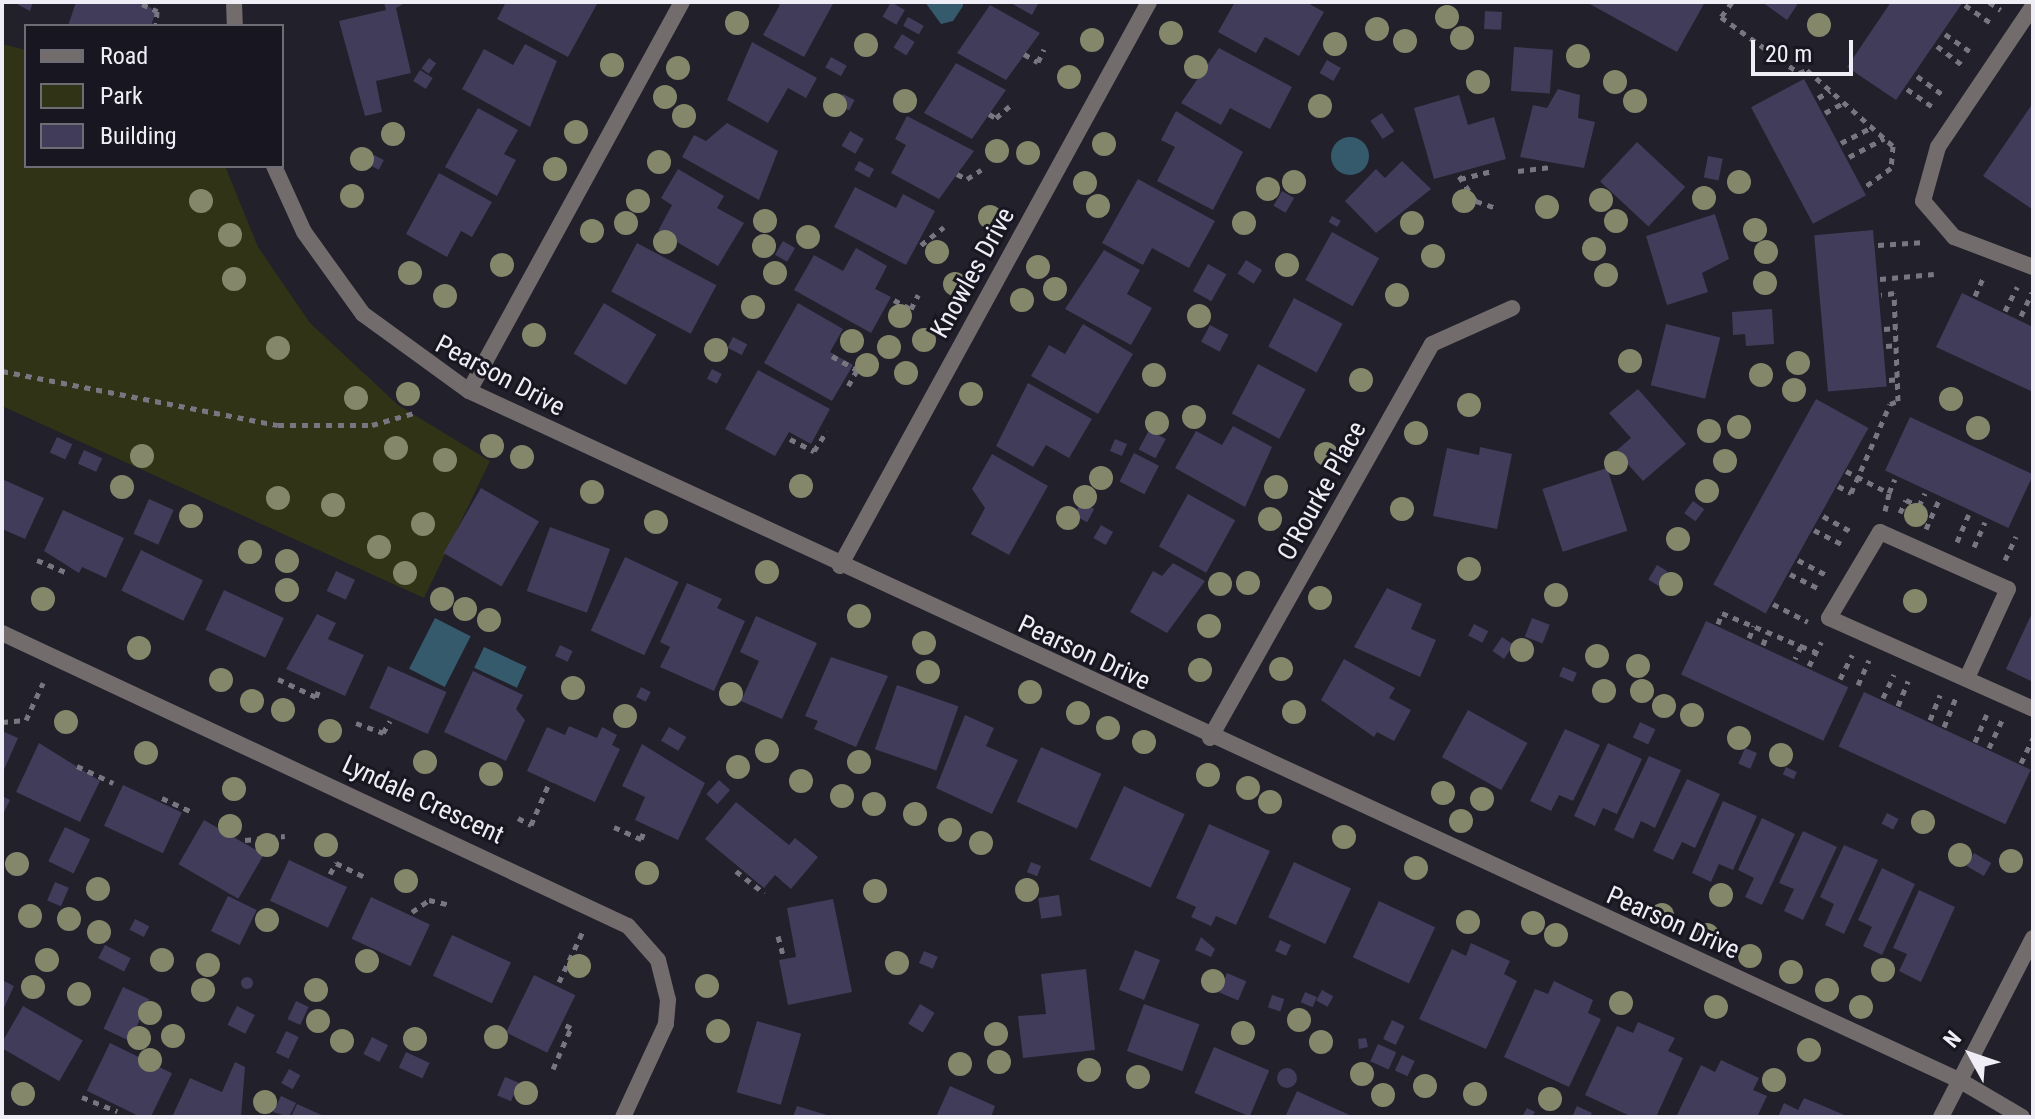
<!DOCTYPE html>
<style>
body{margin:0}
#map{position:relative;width:2035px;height:1119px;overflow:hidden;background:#21202b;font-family:"Roboto Condensed",sans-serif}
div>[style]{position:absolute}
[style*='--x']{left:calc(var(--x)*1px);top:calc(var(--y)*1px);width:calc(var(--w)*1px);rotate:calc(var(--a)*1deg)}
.green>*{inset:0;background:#313317}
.water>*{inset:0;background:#345a6b;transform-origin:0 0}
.round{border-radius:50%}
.building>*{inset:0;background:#403c5a;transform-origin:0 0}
.path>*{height:5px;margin-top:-2.5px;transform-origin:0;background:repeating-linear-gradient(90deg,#787781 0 6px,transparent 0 12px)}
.service>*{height:16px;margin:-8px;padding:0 8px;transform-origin:8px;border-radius:8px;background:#736c6c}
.minor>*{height:16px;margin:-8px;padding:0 8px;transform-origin:8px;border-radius:8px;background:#736c6c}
.trees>*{width:24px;height:24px;margin:-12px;border-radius:50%;background:#85876a}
span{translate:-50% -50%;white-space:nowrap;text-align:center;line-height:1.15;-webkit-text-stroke:6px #181721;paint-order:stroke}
.street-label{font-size:26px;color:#efeef6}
.frame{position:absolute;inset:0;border:4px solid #efeef6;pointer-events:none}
.legend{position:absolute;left:24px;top:24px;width:260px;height:144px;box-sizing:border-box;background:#181721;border:2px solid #6e6d76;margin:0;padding:10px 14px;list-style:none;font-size:24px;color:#efeef6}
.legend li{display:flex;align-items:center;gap:16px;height:40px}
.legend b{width:40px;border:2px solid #6e6d76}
.north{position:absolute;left:1931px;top:1015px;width:80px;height:80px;-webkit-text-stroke:6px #181721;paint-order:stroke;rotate:310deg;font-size:22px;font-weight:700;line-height:32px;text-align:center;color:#efeef6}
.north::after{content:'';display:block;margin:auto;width:28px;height:36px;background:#efeef6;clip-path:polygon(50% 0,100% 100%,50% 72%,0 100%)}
.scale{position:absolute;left:1751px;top:40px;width:102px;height:36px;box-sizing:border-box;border:4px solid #efeef6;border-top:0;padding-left:10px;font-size:24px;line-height:28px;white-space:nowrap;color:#efeef6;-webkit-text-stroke:6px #181721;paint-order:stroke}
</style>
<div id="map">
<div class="green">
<div style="clip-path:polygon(2px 44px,26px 50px,26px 166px,225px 166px,258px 247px,310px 323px,398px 405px,490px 461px,424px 598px,2px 406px)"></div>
</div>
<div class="water">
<div style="clip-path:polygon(925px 2px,963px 2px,963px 6px,953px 21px,941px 24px)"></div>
<div class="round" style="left:1331px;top:137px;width:38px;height:38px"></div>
<div style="left:435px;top:618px;width:40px;height:57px;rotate:27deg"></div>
<div style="left:484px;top:647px;width:47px;height:23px;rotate:25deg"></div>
</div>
<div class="building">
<div style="clip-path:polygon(13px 2px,33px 2px,30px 11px)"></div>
<div style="clip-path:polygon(76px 2px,141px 2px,156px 11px,151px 26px,68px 26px)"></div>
<div style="clip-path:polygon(384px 2px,407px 2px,396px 8px,411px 73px,376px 81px,382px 112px,365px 116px,339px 21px,386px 10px)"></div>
<div style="clip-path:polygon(506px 2px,598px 2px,568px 57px,497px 19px)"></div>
<div style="clip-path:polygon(773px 2px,834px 2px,804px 57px,763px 35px,780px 5px)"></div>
<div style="left:891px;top:2px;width:16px;height:17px;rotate:30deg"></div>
<div style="clip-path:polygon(1009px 2px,1039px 2px,1032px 15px)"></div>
<div style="clip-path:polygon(1235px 2px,1306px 2px,1324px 12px,1299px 56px,1265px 37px,1256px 53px,1218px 32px)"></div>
<div style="clip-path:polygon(1586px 2px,1705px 2px,1677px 52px)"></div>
<div style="clip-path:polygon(1762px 2px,1799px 2px,1787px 20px)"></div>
<div style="clip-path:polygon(1891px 2px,1963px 2px,1896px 100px,1847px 67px)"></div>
<div style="clip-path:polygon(990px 5px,1040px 33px,1006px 80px,957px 53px)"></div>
<div style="left:1485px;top:11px;width:17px;height:18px;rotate:3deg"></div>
<div style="left:908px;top:17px;width:18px;height:10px;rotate:29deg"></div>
<div style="left:902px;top:34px;width:15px;height:16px;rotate:32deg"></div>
<div style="clip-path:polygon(752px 42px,817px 78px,806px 98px,788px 88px,768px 123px,727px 100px)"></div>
<div style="clip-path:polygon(525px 44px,557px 61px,530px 127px,462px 89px,484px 49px,513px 65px)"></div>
<div style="left:1514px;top:47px;width:39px;height:44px;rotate:4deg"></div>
<div style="clip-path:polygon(1219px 48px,1292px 87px,1270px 129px,1230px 108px,1221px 125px,1181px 103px)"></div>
<div style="left:831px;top:57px;width:18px;height:12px;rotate:29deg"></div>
<div style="left:429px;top:58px;width:9px;height:13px;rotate:36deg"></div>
<div style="left:1327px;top:60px;width:16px;height:15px;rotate:30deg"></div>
<div style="clip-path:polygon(956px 63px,1006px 90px,972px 139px,924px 113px)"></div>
<div style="left:420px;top:70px;width:15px;height:13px;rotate:32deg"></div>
<div style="left:1804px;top:79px;width:132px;height:60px;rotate:62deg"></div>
<div style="clip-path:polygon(1558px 89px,1580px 95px,1578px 118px,1595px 122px,1584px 168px,1520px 157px,1533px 105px,1547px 108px)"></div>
<div style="left:843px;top:94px;width:13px;height:12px;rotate:27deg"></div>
<div style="clip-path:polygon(1459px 95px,1468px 125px,1494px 117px,1506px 159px,1434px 179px,1414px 108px)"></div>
<div style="clip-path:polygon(2033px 103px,2033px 207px,2032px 209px,1983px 176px)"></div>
<div style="clip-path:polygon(478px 108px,518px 130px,504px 154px,516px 160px,497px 196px,445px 167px)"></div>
<div style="clip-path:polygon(1176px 111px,1243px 152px,1213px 210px,1157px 181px,1175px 147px,1161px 140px)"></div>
<div style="left:1382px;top:113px;width:22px;height:14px;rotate:56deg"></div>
<div style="clip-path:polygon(907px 116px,974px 151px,939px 199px,891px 173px,906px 145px,895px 139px)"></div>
<div style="clip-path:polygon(727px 123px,778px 151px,759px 200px,682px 157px,694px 135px,706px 141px)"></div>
<div style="left:850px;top:131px;width:16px;height:17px;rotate:30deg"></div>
<div style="left:1637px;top:142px;width:66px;height:54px;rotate:43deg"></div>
<div style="left:374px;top:155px;width:11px;height:11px;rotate:27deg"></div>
<div style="left:1708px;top:156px;width:15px;height:22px;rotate:11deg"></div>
<div style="left:859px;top:161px;width:17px;height:10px;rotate:28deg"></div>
<div style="clip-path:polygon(1402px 161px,1431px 189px,1376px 233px,1345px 201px,1376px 169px,1385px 178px)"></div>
<div style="clip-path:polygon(678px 169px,724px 196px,717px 208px,744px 223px,718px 266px,658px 231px,672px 205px,661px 198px)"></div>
<div style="clip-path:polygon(439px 173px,492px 202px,472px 237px,461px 231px,447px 257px,406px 234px)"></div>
<div style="clip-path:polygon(1138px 179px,1215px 221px,1189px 268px,1152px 248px,1143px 265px,1102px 243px)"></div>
<div style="clip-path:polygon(855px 187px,896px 208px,903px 194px,935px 211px,906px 265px,834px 227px)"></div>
<div style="left:1282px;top:191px;width:14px;height:17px;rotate:30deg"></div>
<div style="clip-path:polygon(1715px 214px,1729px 259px,1702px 273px,1708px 292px,1667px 305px,1646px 236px)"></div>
<div style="left:1332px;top:216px;width:10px;height:7px;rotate:29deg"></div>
<div style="left:1873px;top:230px;width:157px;height:59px;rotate:85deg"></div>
<div style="left:1332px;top:232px;width:54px;height:55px;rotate:29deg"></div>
<div style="left:783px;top:241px;width:14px;height:16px;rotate:30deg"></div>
<div style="left:637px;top:243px;width:90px;height:55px;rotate:28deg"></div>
<div style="clip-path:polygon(856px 248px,887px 266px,875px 289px,891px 297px,871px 333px,794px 290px,814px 255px,843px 271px)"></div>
<div style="clip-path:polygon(1104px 250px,1140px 270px,1127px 294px,1152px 308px,1131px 345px,1065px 309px)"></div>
<div style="left:1246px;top:260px;width:19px;height:16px;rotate:32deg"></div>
<div style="left:1208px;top:264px;width:21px;height:31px;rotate:29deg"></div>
<div style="clip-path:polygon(1962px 293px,2033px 327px,2033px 392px,1936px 347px)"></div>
<div style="left:1294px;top:298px;width:55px;height:55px;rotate:28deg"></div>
<div style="left:604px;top:303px;width:61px;height:59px;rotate:31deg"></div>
<div style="clip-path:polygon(798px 303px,843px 329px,830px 352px,853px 365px,832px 401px,764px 363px)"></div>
<div style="clip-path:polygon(1772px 309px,1774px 344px,1746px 346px,1745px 334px,1733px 335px,1732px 312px)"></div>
<div style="clip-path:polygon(1083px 324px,1133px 354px,1098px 414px,1031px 376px,1049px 345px,1065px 354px)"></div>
<div style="left:1666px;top:324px;width:56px;height:63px;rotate:14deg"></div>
<div style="left:1210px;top:325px;width:21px;height:19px;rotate:28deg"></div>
<div style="left:733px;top:337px;width:16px;height:12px;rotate:27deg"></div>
<div style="left:1258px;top:364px;width:54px;height:56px;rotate:28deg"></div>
<div style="left:712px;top:369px;width:11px;height:11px;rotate:27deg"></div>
<div style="clip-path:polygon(758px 370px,830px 409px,811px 444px,789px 432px,775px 456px,725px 429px)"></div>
<div style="clip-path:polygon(1028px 383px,1092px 419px,1069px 458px,1046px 445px,1033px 467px,996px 446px)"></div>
<div style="clip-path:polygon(1638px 389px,1686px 444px,1643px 481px,1616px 451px,1631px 438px,1609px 413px)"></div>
<div style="left:1816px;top:399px;width:60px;height:212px;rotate:29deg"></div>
<div style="left:1910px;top:417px;width:136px;height:59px;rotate:25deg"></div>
<div style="clip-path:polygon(1233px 426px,1272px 447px,1245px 507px,1175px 468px,1196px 431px,1222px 445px)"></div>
<div style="left:1149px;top:430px;width:19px;height:22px;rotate:28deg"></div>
<div style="left:57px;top:437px;width:17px;height:17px;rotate:25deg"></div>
<div style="left:1115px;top:439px;width:13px;height:13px;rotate:23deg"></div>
<div style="clip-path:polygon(1480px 447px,1512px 454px,1497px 529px,1433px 516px,1447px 448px,1479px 455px)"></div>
<div style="left:84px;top:450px;width:20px;height:15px;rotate:24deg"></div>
<div style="left:1134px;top:453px;width:28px;height:32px;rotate:27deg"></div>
<div style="clip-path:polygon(992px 454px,1048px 486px,1009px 555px,971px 534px,985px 508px,972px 489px)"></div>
<div style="left:1607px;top:468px;width:66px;height:68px;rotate:72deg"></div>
<div style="clip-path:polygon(2px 479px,44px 498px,25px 539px,2px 529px)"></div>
<div style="left:481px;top:488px;width:67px;height:75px;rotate:30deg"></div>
<div style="left:1188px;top:494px;width:54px;height:60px;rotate:29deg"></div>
<div style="left:149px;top:499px;width:27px;height:38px;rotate:24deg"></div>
<div style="left:1693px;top:501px;width:14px;height:15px;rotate:36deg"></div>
<div style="left:1081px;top:502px;width:15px;height:15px;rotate:28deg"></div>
<div style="clip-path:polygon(63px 510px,124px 538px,106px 578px,82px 567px,79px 573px,44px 551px)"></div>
<div style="left:1101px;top:525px;width:14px;height:15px;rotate:30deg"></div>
<div style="left:550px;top:527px;width:64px;height:68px;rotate:20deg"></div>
<div style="left:141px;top:550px;width:69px;height:45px;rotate:26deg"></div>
<div style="left:625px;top:557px;width:59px;height:81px;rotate:25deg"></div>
<div style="clip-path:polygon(1173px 563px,1205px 581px,1167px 633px,1130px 612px,1153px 571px,1162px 576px)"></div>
<div style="left:1657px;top:565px;width:12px;height:17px;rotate:31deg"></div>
<div style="left:336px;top:571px;width:21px;height:22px;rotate:25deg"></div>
<div style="clip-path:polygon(687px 583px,722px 599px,717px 608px,745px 621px,714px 691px,660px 667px,670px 647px,660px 642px)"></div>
<div style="clip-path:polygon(1387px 588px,1422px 604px,1411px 629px,1436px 640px,1420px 677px,1354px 647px)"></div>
<div style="left:224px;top:590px;width:66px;height:44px;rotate:25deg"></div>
<div style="clip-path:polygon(2033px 611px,2033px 682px,2006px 669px)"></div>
<div style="clip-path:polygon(317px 614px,336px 623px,328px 639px,364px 655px,345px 696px,286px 669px)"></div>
<div style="clip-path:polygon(756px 616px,817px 643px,782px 719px,741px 701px,759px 661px,740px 652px)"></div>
<div style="left:1532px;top:618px;width:19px;height:20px;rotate:21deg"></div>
<div style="left:1706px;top:621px;width:157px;height:59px;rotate:25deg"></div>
<div style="left:1474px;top:624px;width:16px;height:13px;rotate:27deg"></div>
<div style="left:1502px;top:637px;width:14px;height:17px;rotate:34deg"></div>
<div style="left:560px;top:645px;width:14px;height:12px;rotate:25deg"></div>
<div style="clip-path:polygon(831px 657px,888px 676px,856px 747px,814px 729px,818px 721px,805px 716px)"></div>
<div style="clip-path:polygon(1344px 659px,1395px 688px,1389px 698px,1411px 710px,1394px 741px,1377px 732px,1374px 737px,1321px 700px)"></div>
<div style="left:388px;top:666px;width:64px;height:46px;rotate:24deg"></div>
<div style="left:1563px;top:667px;width:15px;height:10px;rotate:23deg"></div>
<div style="clip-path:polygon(473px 671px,523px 695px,516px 709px,525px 720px,506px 761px,444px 732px)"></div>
<div style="left:897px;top:685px;width:65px;height:68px;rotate:19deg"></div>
<div style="left:641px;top:687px;width:11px;height:11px;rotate:27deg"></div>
<div style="left:1864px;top:692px;width:184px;height:60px;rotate:25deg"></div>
<div style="left:1468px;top:710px;width:68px;height:54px;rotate:29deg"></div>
<div style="clip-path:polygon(965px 715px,994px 728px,986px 746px,1018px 760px,992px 814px,936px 788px)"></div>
<div style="left:1640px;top:722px;width:17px;height:17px;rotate:25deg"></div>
<div style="clip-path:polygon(569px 726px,597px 738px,602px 727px,617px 735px,612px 745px,620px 749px,595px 802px,527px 771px,547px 727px,565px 735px)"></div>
<div style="left:669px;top:727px;width:20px;height:16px;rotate:30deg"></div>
<div style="clip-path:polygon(1565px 729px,1600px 745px,1573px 801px,1559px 795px,1551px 811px,1530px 801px)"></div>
<div style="clip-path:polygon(2px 731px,18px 738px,2px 774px)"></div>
<div style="clip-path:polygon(39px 743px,100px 781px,80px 822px,16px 792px)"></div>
<div style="clip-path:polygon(1608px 743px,1642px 759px,1617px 814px,1603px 808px,1595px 826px,1574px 816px)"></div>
<div style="clip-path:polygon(642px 744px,705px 783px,678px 840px,635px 820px,645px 797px,622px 786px)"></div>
<div style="left:1041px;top:747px;width:66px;height:60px;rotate:24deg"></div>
<div style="left:1745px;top:748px;width:13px;height:17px;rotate:23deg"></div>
<div style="clip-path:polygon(1649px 756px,1681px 770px,1655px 828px,1641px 821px,1633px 839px,1614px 830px)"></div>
<div style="left:1786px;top:767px;width:12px;height:8px;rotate:24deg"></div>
<div style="clip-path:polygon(1687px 779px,1720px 794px,1695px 848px,1682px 842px,1673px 860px,1653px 851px)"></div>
<div style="left:719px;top:780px;width:15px;height:19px;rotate:42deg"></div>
<div style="left:123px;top:785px;width:65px;height:45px;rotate:25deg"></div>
<div style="left:1124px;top:786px;width:67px;height:81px;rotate:25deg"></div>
<div style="clip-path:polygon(2px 796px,10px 800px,2px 816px)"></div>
<div style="clip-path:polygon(1723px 801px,1757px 816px,1733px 870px,1719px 864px,1711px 882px,1692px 873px)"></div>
<div style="clip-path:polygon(736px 802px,789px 845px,795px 838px,818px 857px,791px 889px,775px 875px,764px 888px,705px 839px)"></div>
<div style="left:1887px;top:813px;width:13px;height:12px;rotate:27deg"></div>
<div style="clip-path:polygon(1762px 818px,1795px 834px,1762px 905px,1745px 897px,1754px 878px,1738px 870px)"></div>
<div style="left:204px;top:820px;width:69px;height:51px;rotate:30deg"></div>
<div style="clip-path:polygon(1209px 824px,1270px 851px,1236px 925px,1216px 916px,1211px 926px,1191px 917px,1196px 907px,1176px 898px)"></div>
<div style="left:65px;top:827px;width:28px;height:38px;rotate:26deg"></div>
<div style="clip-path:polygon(1803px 831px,1837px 847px,1803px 920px,1784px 911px,1794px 889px,1779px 883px)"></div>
<div style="clip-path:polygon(1844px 845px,1878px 860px,1844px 934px,1825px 925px,1834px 904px,1820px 897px)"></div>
<div style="left:1974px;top:853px;width:20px;height:15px;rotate:30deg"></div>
<div style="left:289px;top:860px;width:64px;height:45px;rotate:25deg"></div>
<div style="left:1031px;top:862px;width:11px;height:11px;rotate:22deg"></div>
<div style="left:1294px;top:862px;width:63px;height:61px;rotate:25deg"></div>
<div style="clip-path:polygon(1882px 868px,1915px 884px,1882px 955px,1863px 946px,1872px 927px,1858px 920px)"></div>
<div style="left:55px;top:882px;width:15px;height:20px;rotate:23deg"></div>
<div style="clip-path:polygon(1919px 890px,1955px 907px,1921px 982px,1899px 971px,1907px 954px,1893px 948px)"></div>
<div style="left:1059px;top:895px;width:21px;height:21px;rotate:82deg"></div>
<div style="left:228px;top:896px;width:32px;height:39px;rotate:26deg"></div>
<div style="left:371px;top:897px;width:65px;height:46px;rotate:25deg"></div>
<div style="clip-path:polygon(833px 899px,852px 992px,788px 1005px,779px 960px,796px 957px,787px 908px)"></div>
<div style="left:1379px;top:901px;width:62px;height:62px;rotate:25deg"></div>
<div style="left:135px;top:919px;width:16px;height:12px;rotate:27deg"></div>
<div style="left:452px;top:935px;width:65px;height:45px;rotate:25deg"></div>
<div style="clip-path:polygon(1201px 937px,1215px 949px,1211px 957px,1195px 950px)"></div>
<div style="left:1280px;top:940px;width:12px;height:12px;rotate:24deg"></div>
<div style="clip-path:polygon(1471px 943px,1510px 961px,1504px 974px,1517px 981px,1486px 1049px,1419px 1019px,1452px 949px,1466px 956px)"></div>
<div style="left:105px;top:945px;width:29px;height:15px;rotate:27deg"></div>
<div style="left:1135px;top:950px;width:27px;height:43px;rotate:22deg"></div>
<div style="left:924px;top:951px;width:15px;height:13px;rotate:23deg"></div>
<div style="clip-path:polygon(1086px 969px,1095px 1050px,1023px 1058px,1018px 1016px,1046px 1014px,1041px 974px)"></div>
<div style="left:1227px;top:973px;width:21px;height:21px;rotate:23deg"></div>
<div style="left:534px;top:975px;width:46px;height:64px;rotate:26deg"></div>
<div class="round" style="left:241px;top:977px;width:12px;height:12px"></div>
<div style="clip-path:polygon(2px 980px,14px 986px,2px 1012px)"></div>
<div style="clip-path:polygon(1554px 981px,1593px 1000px,1588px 1013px,1601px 1019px,1569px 1087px,1504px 1057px,1535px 989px,1548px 994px)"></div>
<div style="left:123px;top:987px;width:29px;height:46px;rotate:25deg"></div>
<div style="left:1322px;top:990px;width:13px;height:12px;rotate:29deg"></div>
<div style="left:1305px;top:992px;width:13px;height:11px;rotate:23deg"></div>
<div style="left:1272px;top:995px;width:13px;height:13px;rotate:18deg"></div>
<div style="left:296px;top:1001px;width:14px;height:20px;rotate:25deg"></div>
<div style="left:920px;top:1004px;width:17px;height:23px;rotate:31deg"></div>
<div style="left:1144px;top:1004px;width:59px;height:50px;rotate:20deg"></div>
<div style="left:23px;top:1006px;width:69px;height:47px;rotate:30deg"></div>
<div style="left:237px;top:1006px;width:20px;height:21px;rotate:27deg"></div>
<div style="left:1392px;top:1020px;width:14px;height:21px;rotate:25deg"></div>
<div style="left:757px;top:1021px;width:46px;height:74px;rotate:16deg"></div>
<div style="clip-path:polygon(1638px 1022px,1675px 1038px,1668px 1051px,1683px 1058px,1656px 1117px,1632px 1117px,1585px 1095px,1617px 1026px,1633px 1033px)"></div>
<div style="left:286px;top:1031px;width:14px;height:24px;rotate:25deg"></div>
<div style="left:372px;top:1037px;width:18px;height:19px;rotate:27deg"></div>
<div style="clip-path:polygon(1366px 1038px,1368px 1047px,1359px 1049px,1358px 1039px)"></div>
<div style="left:110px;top:1043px;width:69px;height:53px;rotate:26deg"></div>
<div style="left:1378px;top:1044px;width:20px;height:19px;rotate:24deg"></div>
<div style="left:1214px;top:1047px;width:60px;height:50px;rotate:23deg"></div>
<div style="left:406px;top:1052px;width:26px;height:17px;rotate:25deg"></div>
<div style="left:1402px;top:1055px;width:14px;height:17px;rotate:25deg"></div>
<div style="clip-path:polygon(1721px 1060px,1759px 1078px,1753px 1090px,1767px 1096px,1757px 1117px,1676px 1117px,1701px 1065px,1715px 1072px)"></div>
<div style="clip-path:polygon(235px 1062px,245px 1067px,241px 1117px,172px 1117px,190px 1078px,222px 1092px)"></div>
<div class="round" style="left:1277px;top:1068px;width:20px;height:20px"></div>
<div style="left:289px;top:1069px;width:13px;height:16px;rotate:29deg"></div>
<div style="left:505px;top:1077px;width:15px;height:20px;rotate:23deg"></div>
<div style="clip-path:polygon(950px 1086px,995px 1106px,991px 1117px,936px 1117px)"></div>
<div style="clip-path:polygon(1297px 1091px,1323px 1103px,1354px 1117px,1285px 1117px)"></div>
<div style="clip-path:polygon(281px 1096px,296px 1103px,289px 1117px,273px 1112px)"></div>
<div style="clip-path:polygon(1804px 1098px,1821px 1105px,1849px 1117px,1778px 1117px,1784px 1103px,1798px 1110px)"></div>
<div style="clip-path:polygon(297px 1104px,326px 1117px,291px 1117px)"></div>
<div style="clip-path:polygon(797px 1106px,830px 1116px,830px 1117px,793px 1117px)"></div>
<div style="clip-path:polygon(1577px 1106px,1592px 1113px,1590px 1117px,1572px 1117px)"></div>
<div style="clip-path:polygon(1527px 1108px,1535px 1112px,1532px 1117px,1522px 1117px)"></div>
</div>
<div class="path">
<div style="--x:1732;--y:2;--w:19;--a:126"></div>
<div style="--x:1721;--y:17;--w:96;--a:35.7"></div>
<div style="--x:1799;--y:73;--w:9;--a:-21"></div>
<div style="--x:1807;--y:70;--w:115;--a:41.5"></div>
<div style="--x:1893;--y:146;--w:22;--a:95"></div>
<div style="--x:1891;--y:168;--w:32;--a:144"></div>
<div style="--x:1989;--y:2;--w:14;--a:34"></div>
<div style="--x:142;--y:4;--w:17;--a:25"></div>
<div style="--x:157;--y:11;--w:15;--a:94"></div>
<div style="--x:1965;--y:5;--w:35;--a:35"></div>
<div style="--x:1945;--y:34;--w:35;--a:35"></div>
<div style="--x:1937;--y:46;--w:35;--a:37"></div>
<div style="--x:1024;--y:54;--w:16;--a:30"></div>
<div style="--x:1038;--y:62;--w:14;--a:-65"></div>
<div style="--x:1917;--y:76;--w:34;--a:36"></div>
<div style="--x:1907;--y:89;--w:35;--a:35"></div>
<div style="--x:1818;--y:98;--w:14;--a:-30"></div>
<div style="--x:1825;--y:113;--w:21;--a:-29"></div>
<div style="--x:989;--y:114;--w:8;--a:30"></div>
<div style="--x:996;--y:118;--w:18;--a:-41"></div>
<div style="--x:1841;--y:143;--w:33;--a:-27"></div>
<div style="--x:1849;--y:157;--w:40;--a:-28"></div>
<div style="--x:1518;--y:171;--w:31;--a:-7"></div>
<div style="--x:957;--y:174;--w:11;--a:27"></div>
<div style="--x:967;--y:179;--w:17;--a:-33"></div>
<div style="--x:1459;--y:176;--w:30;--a:56"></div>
<div style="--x:1476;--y:201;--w:21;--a:19"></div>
<div style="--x:1460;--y:179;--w:34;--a:-14"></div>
<div style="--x:921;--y:245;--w:29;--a:-38"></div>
<div style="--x:1878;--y:245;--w:47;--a:-3.7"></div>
<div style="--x:1880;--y:279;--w:54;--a:-5.3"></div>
<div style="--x:1975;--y:296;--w:22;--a:-66"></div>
<div style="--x:894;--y:300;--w:19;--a:28"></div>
<div style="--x:911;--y:309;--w:16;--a:-63"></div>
<div style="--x:2005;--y:311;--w:27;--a:-63"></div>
<div style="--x:2021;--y:316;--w:26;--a:-65"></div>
<div style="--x:1884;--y:329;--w:13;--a:-4"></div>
<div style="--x:1886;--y:346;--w:12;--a:-5"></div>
<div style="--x:832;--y:356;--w:29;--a:29"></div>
<div style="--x:857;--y:370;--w:23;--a:119"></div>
<div style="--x:2;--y:371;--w:281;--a:11.1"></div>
<div style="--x:278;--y:425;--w:94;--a:0"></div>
<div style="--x:372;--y:425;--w:44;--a:-15.9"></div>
<div style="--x:1889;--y:380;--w:11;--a:-5"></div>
<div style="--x:790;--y:439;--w:27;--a:27"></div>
<div style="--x:814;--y:451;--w:24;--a:-57"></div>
<div style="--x:1846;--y:471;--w:48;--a:27.1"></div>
<div style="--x:1889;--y:493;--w:15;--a:-67"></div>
<div style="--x:1838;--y:486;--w:15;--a:28"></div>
<div style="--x:1851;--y:493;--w:97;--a:-66.3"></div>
<div style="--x:1890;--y:404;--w:9;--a:-21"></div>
<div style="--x:1898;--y:401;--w:108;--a:-92.1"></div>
<div style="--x:1894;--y:293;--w:13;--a:171"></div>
<div style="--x:1885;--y:511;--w:18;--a:-77"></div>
<div style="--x:1900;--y:513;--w:14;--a:-65"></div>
<div style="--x:1906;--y:500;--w:14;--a:25"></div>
<div style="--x:1919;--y:506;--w:14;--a:-65"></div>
<div style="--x:1823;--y:516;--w:35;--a:29"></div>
<div style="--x:1926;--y:529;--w:32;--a:-66"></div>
<div style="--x:1814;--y:530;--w:35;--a:27"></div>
<div style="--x:1957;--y:542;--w:30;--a:-67"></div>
<div style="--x:1974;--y:547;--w:27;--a:-66"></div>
<div style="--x:37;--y:560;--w:33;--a:23"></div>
<div style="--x:1798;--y:560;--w:32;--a:28"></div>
<div style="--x:2005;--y:560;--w:26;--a:-65"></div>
<div style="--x:1790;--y:574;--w:31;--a:27"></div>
<div style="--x:1773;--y:604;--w:39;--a:27"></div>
<div style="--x:1718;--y:624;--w:12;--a:-70"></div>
<div style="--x:1722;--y:613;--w:86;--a:22.7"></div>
<div style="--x:1801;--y:646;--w:14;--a:115"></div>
<div style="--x:1749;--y:638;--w:13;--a:-67"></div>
<div style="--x:1763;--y:645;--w:14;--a:-69"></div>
<div style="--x:1801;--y:646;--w:16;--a:22"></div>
<div style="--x:1809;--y:666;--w:27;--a:-63"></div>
<div style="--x:278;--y:679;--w:42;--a:25.3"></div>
<div style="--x:316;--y:697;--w:11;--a:-68"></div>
<div style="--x:1840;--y:679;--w:27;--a:-63"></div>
<div style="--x:1858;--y:685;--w:27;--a:-66"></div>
<div style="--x:1883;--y:698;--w:26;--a:-65"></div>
<div style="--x:1898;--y:706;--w:27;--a:-68"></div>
<div style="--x:1930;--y:720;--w:27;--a:-68"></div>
<div style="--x:2;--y:722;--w:24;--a:-5"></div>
<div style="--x:26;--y:720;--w:41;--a:-65.3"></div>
<div style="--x:356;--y:723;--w:29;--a:20"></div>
<div style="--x:383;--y:733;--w:14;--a:-60"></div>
<div style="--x:1944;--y:727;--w:31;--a:-68"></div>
<div style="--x:1975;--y:742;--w:30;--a:-67"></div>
<div style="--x:1989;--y:748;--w:31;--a:-65"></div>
<div style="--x:2021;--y:763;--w:28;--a:-64"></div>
<div style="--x:77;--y:766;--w:40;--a:25"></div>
<div style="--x:162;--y:798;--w:35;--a:25"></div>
<div style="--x:518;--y:818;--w:15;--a:28"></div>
<div style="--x:531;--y:825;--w:48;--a:-66.6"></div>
<div style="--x:614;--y:827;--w:30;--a:24"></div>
<div style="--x:641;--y:839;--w:11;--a:-68"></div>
<div style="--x:245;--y:840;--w:40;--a:-5.7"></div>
<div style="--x:736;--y:871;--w:36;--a:38"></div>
<div style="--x:330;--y:874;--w:13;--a:-61"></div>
<div style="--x:336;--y:863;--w:32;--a:26"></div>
<div style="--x:412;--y:912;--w:21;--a:-35"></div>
<div style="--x:429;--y:900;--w:23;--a:13"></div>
<div style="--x:778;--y:936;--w:20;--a:75"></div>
<div style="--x:559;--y:982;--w:56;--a:-64.8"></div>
<div style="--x:553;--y:1069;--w:45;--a:-66.3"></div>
<div style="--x:571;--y:1028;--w:7;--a:-153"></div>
<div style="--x:82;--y:1097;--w:38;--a:22"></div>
</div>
<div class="service">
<div style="--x:2033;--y:6;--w:170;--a:124"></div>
<div style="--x:1938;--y:147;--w:56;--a:105.5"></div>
<div style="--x:1923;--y:201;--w:48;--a:49.3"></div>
<div style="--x:1954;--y:237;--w:85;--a:20.8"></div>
<div style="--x:1967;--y:678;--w:98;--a:-65.3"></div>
<div style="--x:2008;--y:589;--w:140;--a:-156"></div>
<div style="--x:1880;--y:532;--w:100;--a:120.7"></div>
<div style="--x:1829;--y:618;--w:223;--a:24"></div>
<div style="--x:1959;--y:1080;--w:73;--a:30.4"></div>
</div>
<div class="minor">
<div style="--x:234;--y:2;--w:24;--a:88"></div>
<div style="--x:274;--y:166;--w:72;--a:65.6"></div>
<div style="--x:304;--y:232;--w:101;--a:54.3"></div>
<div style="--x:363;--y:314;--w:131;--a:36"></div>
<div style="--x:469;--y:391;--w:1642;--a:24.82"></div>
<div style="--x:469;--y:391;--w:443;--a:-61.3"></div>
<div style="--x:840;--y:566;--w:643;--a:-61.28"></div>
<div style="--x:2;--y:633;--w:691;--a:25.08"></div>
<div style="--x:628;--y:926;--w:45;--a:48.6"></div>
<div style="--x:658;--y:960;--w:41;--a:76"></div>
<div style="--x:668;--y:1000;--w:24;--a:95"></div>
<div style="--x:666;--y:1024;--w:102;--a:114.8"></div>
<div style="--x:1210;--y:738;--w:452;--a:-60.6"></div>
<div style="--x:1432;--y:344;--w:88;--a:-24.2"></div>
<div style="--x:1941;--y:1117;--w:201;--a:-62.8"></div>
</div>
<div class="trees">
<div style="left:1447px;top:17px"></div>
<div style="left:737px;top:23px"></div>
<div style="left:1819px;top:25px"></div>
<div style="left:1377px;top:29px"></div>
<div style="left:1171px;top:33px"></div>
<div style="left:1462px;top:38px"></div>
<div style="left:1092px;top:40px"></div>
<div style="left:1405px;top:41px"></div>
<div style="left:1335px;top:44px"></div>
<div style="left:866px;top:45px"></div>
<div style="left:1578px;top:56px"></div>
<div style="left:612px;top:65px"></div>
<div style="left:1196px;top:67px"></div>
<div style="left:678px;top:68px"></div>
<div style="left:1069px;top:77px"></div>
<div style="left:1478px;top:82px"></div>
<div style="left:1615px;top:82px"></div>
<div style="left:665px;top:97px"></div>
<div style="left:905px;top:101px"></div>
<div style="left:1635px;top:101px"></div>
<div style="left:835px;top:105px"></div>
<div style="left:1320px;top:106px"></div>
<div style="left:684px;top:116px"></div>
<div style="left:576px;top:132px"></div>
<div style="left:393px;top:134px"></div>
<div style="left:1104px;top:144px"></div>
<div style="left:997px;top:151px"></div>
<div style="left:1028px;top:153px"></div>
<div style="left:362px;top:159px"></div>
<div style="left:659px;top:162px"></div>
<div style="left:555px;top:169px"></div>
<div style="left:1294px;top:182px"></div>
<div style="left:1739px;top:182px"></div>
<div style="left:1085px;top:183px"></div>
<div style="left:1268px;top:189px"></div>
<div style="left:352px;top:196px"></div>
<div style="left:1704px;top:198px"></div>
<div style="left:1601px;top:200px"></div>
<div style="left:201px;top:201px"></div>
<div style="left:638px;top:201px"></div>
<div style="left:1464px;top:201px"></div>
<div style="left:1098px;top:206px"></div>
<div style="left:1547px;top:207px"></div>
<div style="left:990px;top:217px"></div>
<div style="left:765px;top:221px"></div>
<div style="left:1616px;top:221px"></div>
<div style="left:626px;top:223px"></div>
<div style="left:1244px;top:223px"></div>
<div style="left:1412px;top:223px"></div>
<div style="left:1755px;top:230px"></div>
<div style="left:592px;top:231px"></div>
<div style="left:230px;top:235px"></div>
<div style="left:808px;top:237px"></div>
<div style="left:665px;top:242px"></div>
<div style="left:764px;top:246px"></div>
<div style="left:1594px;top:249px"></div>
<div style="left:937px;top:252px"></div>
<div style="left:1766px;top:252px"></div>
<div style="left:1433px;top:256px"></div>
<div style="left:502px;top:265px"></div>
<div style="left:1287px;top:265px"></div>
<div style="left:1038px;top:267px"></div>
<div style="left:410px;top:273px"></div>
<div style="left:775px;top:273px"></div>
<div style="left:1606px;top:275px"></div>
<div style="left:234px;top:279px"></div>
<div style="left:1765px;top:283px"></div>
<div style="left:955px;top:284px"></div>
<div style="left:1055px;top:289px"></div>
<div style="left:1397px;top:295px"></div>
<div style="left:445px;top:296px"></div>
<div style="left:1022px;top:300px"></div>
<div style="left:753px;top:307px"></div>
<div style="left:900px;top:316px"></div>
<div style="left:1199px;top:316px"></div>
<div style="left:534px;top:335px"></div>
<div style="left:924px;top:340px"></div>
<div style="left:852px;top:341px"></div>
<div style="left:889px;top:347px"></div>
<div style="left:278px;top:348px"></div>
<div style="left:716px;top:350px"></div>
<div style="left:1630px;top:361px"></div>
<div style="left:1798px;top:363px"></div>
<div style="left:867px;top:365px"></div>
<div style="left:906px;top:373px"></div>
<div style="left:1154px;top:375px"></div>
<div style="left:1761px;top:375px"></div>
<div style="left:1361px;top:380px"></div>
<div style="left:1794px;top:390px"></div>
<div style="left:408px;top:394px"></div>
<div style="left:971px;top:394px"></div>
<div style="left:356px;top:398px"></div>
<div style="left:1951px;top:399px"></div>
<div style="left:1469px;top:405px"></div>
<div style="left:1194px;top:417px"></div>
<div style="left:1157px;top:423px"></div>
<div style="left:1739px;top:427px"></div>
<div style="left:1978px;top:428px"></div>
<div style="left:1709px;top:431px"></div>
<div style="left:1416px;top:433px"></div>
<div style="left:492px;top:446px"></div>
<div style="left:396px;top:448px"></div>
<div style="left:1326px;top:454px"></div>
<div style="left:142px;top:456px"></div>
<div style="left:522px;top:457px"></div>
<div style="left:445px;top:460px"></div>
<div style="left:1725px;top:461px"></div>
<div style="left:1616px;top:463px"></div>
<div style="left:1101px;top:478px"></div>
<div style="left:801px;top:486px"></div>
<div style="left:122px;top:487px"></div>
<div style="left:1276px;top:487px"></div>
<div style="left:1707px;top:491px"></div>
<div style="left:592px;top:492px"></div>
<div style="left:1085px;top:497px"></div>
<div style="left:278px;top:498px"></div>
<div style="left:333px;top:505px"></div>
<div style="left:1402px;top:509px"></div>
<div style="left:1916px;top:515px"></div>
<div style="left:191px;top:516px"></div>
<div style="left:1068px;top:518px"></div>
<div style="left:1270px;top:519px"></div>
<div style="left:656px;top:522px"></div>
<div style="left:423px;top:524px"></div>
<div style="left:1678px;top:539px"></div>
<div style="left:379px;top:547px"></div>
<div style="left:250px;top:552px"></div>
<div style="left:287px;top:561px"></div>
<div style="left:1469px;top:569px"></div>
<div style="left:767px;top:572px"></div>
<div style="left:405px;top:573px"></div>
<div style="left:1248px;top:583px"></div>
<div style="left:1220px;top:584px"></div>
<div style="left:1671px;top:584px"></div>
<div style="left:287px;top:590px"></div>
<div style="left:1556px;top:595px"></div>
<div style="left:1320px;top:598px"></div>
<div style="left:43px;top:599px"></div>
<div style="left:442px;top:599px"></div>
<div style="left:1915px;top:601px"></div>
<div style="left:465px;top:609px"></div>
<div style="left:859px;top:616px"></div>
<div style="left:489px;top:620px"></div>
<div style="left:1209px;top:626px"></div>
<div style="left:924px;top:643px"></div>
<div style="left:139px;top:648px"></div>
<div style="left:1522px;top:650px"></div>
<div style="left:1597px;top:656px"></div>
<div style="left:1638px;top:666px"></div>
<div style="left:1281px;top:669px"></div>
<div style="left:1200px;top:670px"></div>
<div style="left:928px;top:672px"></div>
<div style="left:221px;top:680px"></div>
<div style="left:573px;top:688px"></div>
<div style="left:1604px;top:691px"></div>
<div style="left:1642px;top:691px"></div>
<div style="left:1030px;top:692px"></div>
<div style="left:731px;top:694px"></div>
<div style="left:252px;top:701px"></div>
<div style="left:1664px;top:706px"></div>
<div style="left:283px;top:710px"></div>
<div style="left:1294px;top:712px"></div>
<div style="left:1078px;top:713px"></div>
<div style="left:1692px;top:715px"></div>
<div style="left:625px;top:716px"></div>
<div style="left:66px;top:722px"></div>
<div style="left:1108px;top:728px"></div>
<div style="left:330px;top:731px"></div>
<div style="left:1739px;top:738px"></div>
<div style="left:1144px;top:742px"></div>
<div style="left:767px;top:751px"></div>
<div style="left:146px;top:753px"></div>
<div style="left:1781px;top:755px"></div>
<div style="left:425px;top:762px"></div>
<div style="left:859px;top:762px"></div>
<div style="left:738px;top:767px"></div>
<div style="left:491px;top:774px"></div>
<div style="left:1208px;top:775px"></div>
<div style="left:801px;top:781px"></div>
<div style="left:1248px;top:788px"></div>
<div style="left:234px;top:789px"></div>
<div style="left:1443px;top:793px"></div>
<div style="left:842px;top:796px"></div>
<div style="left:1482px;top:799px"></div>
<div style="left:1270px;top:802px"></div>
<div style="left:874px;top:804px"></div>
<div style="left:915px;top:814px"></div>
<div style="left:1461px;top:821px"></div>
<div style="left:1923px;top:822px"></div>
<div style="left:230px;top:826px"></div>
<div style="left:950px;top:830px"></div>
<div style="left:1344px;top:837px"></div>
<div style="left:981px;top:843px"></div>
<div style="left:267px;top:845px"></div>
<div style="left:326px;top:845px"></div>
<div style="left:1960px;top:855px"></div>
<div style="left:2011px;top:861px"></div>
<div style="left:17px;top:864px"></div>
<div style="left:1416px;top:868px"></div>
<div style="left:647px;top:873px"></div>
<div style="left:406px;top:881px"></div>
<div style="left:98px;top:889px"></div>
<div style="left:1027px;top:890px"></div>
<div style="left:875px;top:891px"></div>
<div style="left:1721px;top:895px"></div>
<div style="left:1662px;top:915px"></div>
<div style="left:30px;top:916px"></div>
<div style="left:69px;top:919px"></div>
<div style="left:267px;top:920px"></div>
<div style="left:1468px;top:922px"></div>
<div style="left:1533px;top:923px"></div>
<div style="left:99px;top:932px"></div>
<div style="left:1556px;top:935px"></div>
<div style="left:1707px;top:935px"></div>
<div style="left:1750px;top:956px"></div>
<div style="left:47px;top:960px"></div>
<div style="left:162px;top:960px"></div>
<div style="left:367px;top:961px"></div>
<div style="left:897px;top:963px"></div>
<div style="left:208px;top:965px"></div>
<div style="left:579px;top:966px"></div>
<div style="left:1883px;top:970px"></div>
<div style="left:1791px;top:972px"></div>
<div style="left:1213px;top:981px"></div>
<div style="left:707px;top:986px"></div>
<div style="left:33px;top:987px"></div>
<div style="left:203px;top:990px"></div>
<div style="left:316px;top:990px"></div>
<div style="left:1827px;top:990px"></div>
<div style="left:79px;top:994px"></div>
<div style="left:1621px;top:1003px"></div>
<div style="left:1716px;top:1007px"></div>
<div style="left:1861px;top:1007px"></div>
<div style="left:150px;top:1013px"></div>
<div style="left:1299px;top:1020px"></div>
<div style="left:318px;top:1021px"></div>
<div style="left:718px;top:1031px"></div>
<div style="left:1243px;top:1033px"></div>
<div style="left:996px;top:1034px"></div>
<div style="left:173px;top:1036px"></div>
<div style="left:496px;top:1037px"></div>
<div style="left:139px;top:1038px"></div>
<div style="left:415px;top:1039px"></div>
<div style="left:342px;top:1041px"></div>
<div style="left:1321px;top:1042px"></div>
<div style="left:1809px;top:1050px"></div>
<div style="left:150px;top:1060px"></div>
<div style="left:999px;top:1062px"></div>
<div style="left:960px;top:1064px"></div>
<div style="left:1089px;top:1070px"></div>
<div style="left:1362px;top:1074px"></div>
<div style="left:1138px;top:1077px"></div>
<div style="left:1774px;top:1080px"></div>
<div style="left:1425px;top:1086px"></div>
<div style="left:526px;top:1093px"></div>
<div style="left:23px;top:1094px"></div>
<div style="left:1475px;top:1094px"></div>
<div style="left:1383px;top:1095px"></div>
<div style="left:1550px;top:1099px"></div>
<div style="left:265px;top:1102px"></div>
</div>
<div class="street-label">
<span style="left:973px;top:273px;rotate:-61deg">Knowles Drive</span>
<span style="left:500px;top:376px;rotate:28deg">Pearson Drive</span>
<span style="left:1322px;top:491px;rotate:-61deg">O'Rourke Place</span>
<span style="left:1084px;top:653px;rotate:25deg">Pearson Drive</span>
<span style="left:423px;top:800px;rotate:25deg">Lyndale Crescent</span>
<span style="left:1673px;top:923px;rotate:24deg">Pearson Drive</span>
</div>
<div class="frame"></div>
<ul class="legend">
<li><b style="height:10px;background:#736c6c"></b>Road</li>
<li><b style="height:22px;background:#313317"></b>Park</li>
<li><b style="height:22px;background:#403c5a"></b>Building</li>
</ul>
<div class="north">N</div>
<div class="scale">20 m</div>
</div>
